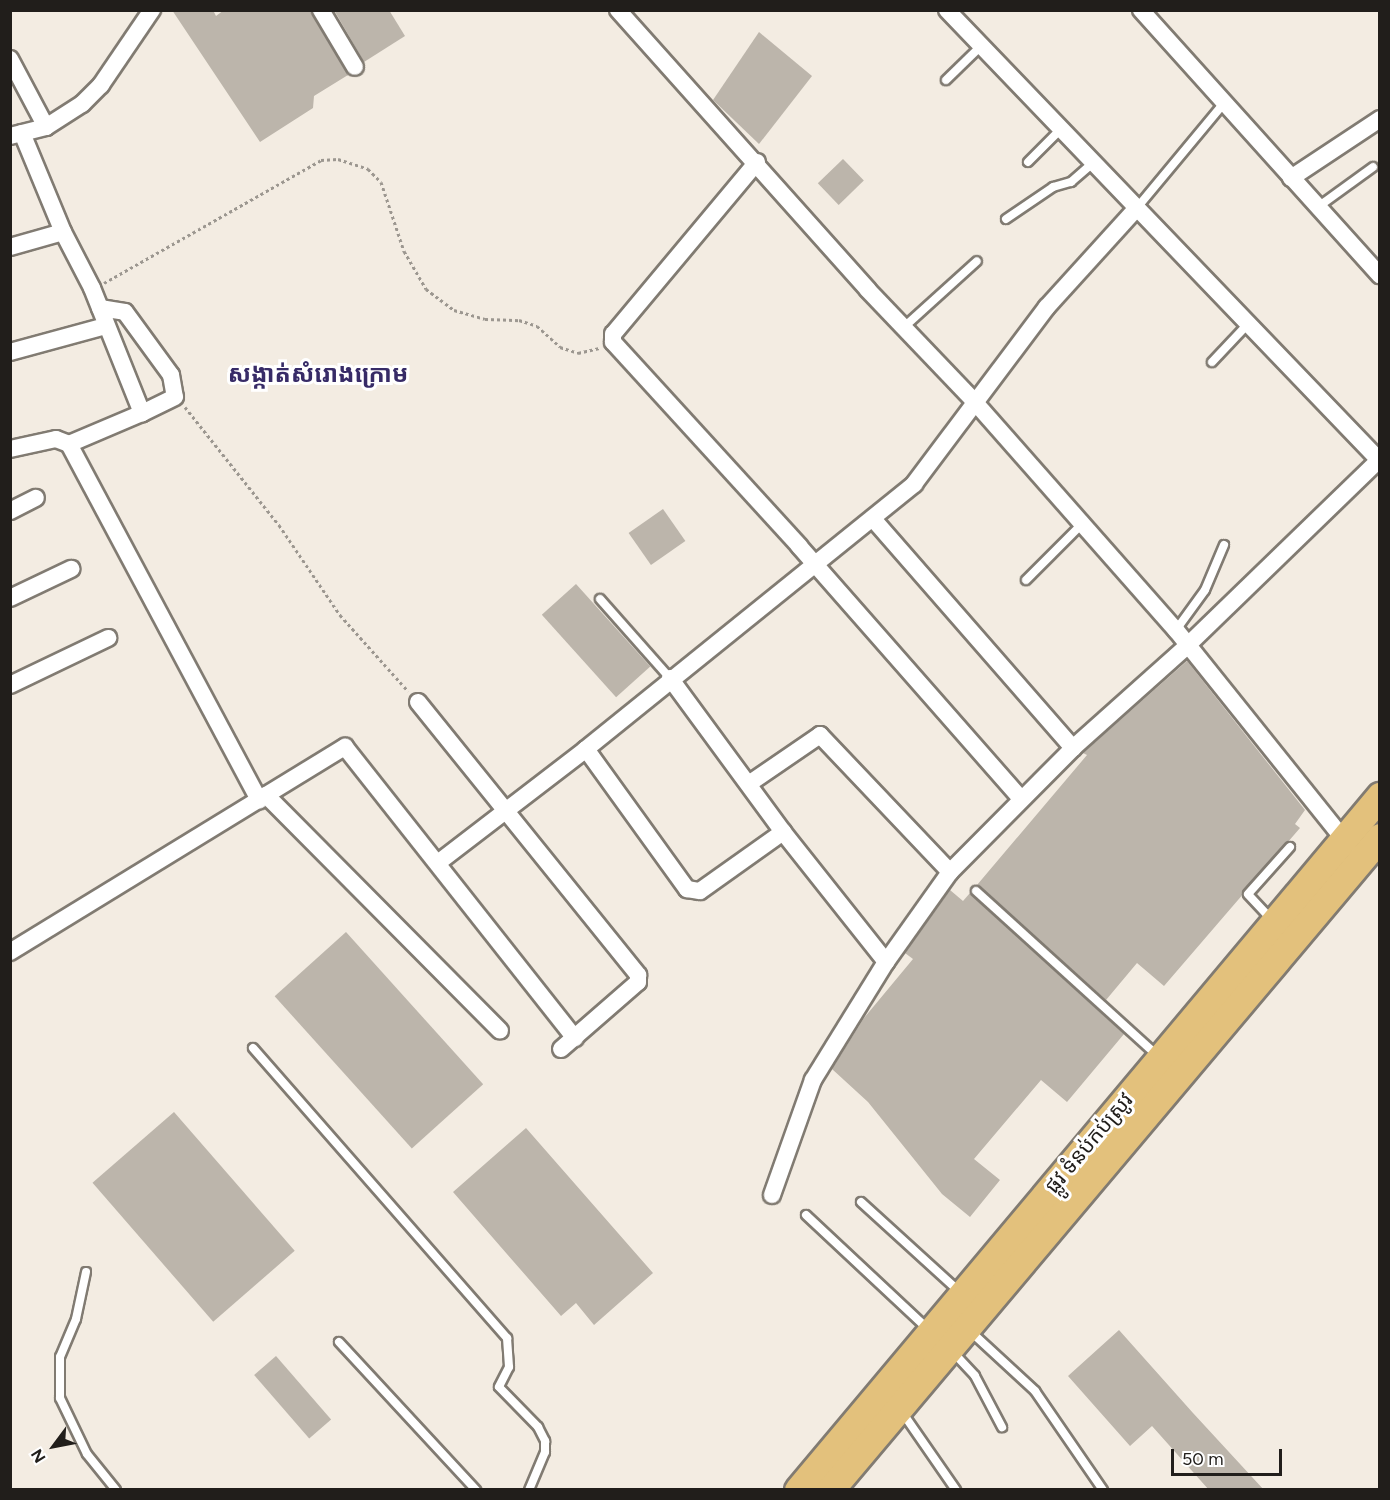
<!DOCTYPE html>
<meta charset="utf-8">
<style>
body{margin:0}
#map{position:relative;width:1390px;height:1500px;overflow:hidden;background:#f3ece2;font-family:Figtree,"Noto Sans Khmer",sans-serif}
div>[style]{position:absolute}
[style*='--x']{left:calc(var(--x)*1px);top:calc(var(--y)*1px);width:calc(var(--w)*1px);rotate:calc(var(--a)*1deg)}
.building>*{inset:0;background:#bcb5ab;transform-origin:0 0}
.path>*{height:3px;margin-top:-1.5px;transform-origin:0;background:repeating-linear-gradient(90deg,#9c9790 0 3px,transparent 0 6px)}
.roads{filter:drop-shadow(2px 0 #817b72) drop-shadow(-2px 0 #817b72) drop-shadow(0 2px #817b72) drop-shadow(0 -2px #817b72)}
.service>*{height:8px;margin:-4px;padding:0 4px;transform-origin:4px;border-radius:4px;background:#fff}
.minor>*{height:16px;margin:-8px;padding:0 8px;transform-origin:8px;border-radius:8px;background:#fff}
.primary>*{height:27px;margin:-13.5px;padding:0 13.5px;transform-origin:13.5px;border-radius:13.5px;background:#e3c17c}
span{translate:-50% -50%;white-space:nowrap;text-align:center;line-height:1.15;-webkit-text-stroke:6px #fff;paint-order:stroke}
.street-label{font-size:21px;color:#211e1b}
.quarter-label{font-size:24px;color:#372b67;font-weight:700}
.frame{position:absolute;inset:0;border:12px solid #211e1b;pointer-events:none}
.north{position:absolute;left:24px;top:1416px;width:60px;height:60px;-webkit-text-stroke:4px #fff;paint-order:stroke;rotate:238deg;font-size:16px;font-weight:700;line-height:24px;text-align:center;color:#211e1b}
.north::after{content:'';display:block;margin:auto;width:21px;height:27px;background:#211e1b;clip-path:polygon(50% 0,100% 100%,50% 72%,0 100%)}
.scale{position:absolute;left:1171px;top:1449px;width:111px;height:27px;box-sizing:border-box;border:3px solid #211e1b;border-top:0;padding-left:8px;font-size:18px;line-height:21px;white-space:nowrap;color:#211e1b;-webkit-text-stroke:4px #fff;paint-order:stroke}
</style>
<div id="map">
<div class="building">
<div style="clip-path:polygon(172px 10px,213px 10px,216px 16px,224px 10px,311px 10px,348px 75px,314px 96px,313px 108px,260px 142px)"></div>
<div style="clip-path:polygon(334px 10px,389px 10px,405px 36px,364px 62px)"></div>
<div style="clip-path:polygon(759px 32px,812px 76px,759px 144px,713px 100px)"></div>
<div style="left:843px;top:159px;width:30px;height:35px;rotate:46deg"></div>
<div style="left:663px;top:509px;width:39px;height:42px;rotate:55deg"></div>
<div style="left:576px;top:584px;width:111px;height:46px;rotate:48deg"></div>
<div style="clip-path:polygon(1187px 661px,1305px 810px,1295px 824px,1300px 828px,1164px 986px,1137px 963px,1106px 1000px,977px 885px,1087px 755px,1083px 753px)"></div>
<div style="clip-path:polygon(950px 890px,963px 901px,970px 893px,1124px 1034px,1067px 1102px,1041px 1080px,974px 1159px,1000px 1180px,970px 1217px,942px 1194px,868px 1102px,832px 1069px,864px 1018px,913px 959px,905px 953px)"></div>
<div style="left:346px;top:932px;width:205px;height:96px;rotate:48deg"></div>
<div style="left:174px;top:1112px;width:184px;height:108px;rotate:49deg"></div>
<div style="clip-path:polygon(526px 1128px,653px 1273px,594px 1325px,576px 1303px,561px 1316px,453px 1192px)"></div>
<div style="clip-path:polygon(1119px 1330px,1193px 1413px,1264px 1490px,1209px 1490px,1152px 1426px,1130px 1446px,1068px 1376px)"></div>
<div style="left:276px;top:1356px;width:84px;height:29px;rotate:49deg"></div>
</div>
<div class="path">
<div style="--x:104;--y:283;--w:249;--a:-29.5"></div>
<div style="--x:321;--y:160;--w:17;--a:-3"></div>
<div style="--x:338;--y:159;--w:32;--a:18"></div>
<div style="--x:368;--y:169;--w:18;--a:45"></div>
<div style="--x:381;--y:182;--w:73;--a:71.6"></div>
<div style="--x:404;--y:251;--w:44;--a:59.9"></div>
<div style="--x:426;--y:289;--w:35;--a:37"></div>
<div style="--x:454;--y:310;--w:32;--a:16"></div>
<div style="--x:485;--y:319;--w:34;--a:2"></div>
<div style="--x:519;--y:320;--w:19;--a:18"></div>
<div style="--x:537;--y:326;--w:31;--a:42"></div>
<div style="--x:560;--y:347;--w:19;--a:18"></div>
<div style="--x:578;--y:353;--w:23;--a:-13"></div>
<div style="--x:185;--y:407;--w:151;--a:51.5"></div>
<div style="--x:279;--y:525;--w:109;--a:55.9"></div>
<div style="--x:340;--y:615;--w:102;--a:48.2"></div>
</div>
<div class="roads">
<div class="service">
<div style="--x:946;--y:80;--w:46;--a:-44.1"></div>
<div style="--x:1028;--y:162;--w:45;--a:-45"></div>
<div style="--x:1318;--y:207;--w:68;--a:-36"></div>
<div style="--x:1136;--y:209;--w:138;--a:-50.3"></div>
<div style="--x:1006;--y:219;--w:57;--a:-34.2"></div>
<div style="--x:1053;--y:187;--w:19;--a:-16"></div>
<div style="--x:1071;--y:182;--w:28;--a:-41"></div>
<div style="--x:904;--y:327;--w:98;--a:-42.1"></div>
<div style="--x:1212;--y:362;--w:50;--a:-46.6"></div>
<div style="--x:1026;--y:580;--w:78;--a:-45"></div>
<div style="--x:600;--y:599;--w:106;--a:48.5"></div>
<div style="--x:1176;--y:630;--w:49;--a:-54.1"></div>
<div style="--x:1205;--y:590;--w:49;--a:-67.1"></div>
<div style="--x:976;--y:891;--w:246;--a:42.2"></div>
<div style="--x:1272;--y:920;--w:35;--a:-133"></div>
<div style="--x:1248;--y:894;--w:63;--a:-48.2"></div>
<div style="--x:253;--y:1048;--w:386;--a:48.8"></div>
<div style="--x:507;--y:1338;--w:29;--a:86"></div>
<div style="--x:509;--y:1367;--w:22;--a:117"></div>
<div style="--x:499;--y:1387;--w:56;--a:45.7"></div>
<div style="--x:538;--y:1427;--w:16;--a:63"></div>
<div style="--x:545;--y:1441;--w:11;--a:90"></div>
<div style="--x:545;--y:1452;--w:41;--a:112.8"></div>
<div style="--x:861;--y:1202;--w:134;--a:42.3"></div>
<div style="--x:806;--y:1215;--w:168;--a:43.1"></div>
<div style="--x:86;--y:1272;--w:48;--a:102"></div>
<div style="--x:76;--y:1319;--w:41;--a:112.8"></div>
<div style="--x:60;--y:1357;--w:41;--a:90"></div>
<div style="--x:60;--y:1398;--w:62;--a:64.3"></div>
<div style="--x:87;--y:1454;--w:46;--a:51.1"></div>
<div style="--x:969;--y:1330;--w:90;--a:42.7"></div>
<div style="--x:1035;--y:1391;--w:120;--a:55.5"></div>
<div style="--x:339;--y:1342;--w:202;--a:47.2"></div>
<div style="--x:951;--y:1350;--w:35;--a:47"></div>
<div style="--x:975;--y:1376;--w:58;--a:62.1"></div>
<div style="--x:902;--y:1412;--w:95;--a:55.3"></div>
</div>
<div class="minor">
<div style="--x:321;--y:10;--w:66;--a:59.2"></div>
<div style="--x:618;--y:10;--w:375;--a:48.2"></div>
<div style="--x:868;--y:290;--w:152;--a:46.3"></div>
<div style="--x:973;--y:400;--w:307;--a:48.6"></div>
<div style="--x:1176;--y:630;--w:275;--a:51.3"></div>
<div style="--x:947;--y:10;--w:625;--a:46.17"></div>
<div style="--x:1141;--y:10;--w:357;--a:48"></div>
<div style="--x:10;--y:59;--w:77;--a:62.1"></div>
<div style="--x:22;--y:133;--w:107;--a:67.5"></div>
<div style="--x:63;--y:232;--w:63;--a:62.6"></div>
<div style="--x:92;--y:288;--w:135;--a:68.2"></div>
<div style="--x:142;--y:413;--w:79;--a:157"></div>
<div style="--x:10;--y:136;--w:37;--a:-14"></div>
<div style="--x:46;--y:127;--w:43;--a:-32.6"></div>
<div style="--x:82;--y:104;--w:27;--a:-45"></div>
<div style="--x:101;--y:85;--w:91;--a:-55.8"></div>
<div style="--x:757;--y:162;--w:224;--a:129.9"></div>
<div style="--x:613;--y:334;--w:8;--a:90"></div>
<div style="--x:613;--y:342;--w:276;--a:47.6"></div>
<div style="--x:799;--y:546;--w:337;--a:48.7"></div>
<div style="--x:1291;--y:178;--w:107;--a:-33.5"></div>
<div style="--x:10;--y:247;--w:55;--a:-15.8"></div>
<div style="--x:100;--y:308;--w:25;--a:9"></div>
<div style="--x:125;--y:312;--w:78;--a:53.9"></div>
<div style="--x:171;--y:375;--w:22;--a:80"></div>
<div style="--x:175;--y:397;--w:37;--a:154"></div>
<div style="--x:10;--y:352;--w:99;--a:-15.2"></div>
<div style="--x:10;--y:449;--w:47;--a:-12.3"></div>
<div style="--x:56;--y:439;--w:14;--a:21"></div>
<div style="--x:69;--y:444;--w:404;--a:61.9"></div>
<div style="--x:10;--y:511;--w:29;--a:-27"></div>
<div style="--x:874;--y:520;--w:303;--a:48.9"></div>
<div style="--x:10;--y:598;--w:68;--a:-25.4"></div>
<div style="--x:670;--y:678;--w:191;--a:53.7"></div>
<div style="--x:783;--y:832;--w:166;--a:51.6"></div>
<div style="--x:10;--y:685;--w:109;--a:-25.6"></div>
<div style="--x:418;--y:702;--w:351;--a:51.1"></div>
<div style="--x:638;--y:975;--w:7;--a:90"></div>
<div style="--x:638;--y:982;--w:102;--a:139"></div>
<div style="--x:586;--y:749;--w:173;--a:54.2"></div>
<div style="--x:687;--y:889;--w:13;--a:9"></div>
<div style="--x:700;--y:891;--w:102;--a:-35.4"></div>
<div style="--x:750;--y:783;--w:85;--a:-34.4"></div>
<div style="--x:820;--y:735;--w:189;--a:46.5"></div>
<div style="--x:266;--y:795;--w:332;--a:45.2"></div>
<div style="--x:439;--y:862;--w:185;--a:-37.5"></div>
<div style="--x:586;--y:749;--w:422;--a:-38.9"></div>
<div style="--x:914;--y:484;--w:221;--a:-53.1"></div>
<div style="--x:1047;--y:307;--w:132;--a:-47.8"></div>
<div style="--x:10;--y:952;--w:393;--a:-31.5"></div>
<div style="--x:345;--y:747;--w:371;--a:51.7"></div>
<div style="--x:772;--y:1195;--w:122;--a:-70.4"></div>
<div style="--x:813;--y:1080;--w:139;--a:-58.3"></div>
<div style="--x:886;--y:962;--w:110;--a:-54.6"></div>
<div style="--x:950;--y:872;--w:175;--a:-45.2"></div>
<div style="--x:1073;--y:748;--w:154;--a:-41.8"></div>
<div style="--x:1188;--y:645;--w:267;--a:-44.1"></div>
</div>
<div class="primary">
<div style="--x:798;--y:1490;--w:906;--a:-50.02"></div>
<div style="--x:830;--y:1490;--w:854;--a:-49.89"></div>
</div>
</div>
<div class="street-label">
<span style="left:1089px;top:1143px;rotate:-50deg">ផ្លូវ ទំនប់កប់ស្រូវ</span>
</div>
<div class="quarter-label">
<span style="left:318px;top:374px">សង្កាត់សំរោងក្រោម</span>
</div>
<div class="frame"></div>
<div class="north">N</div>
<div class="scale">50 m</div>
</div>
